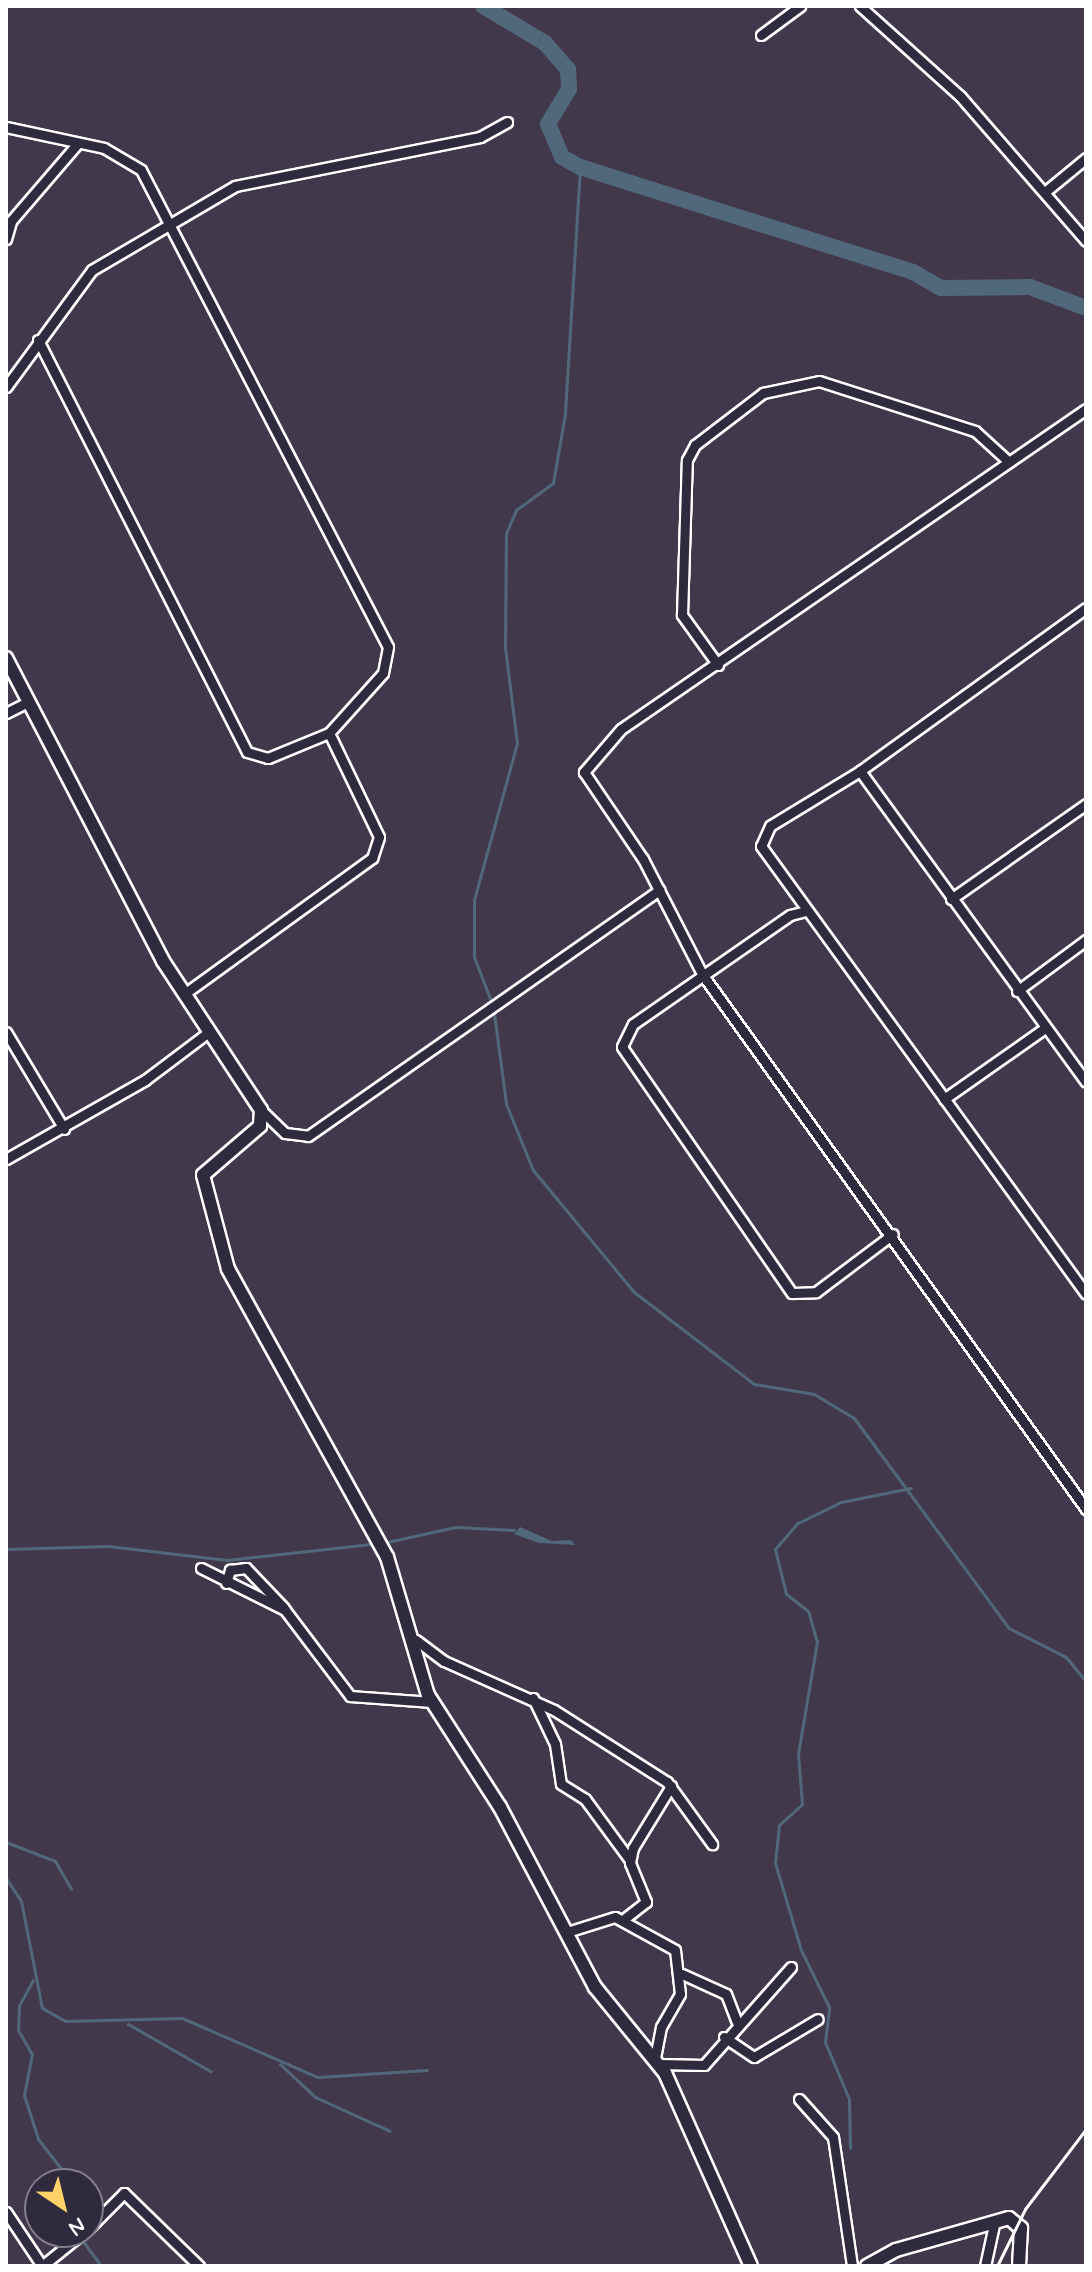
<!DOCTYPE html>
<style>
body{margin:0}
#map{position:relative;width:1092px;height:2272px;overflow:hidden;background:#42384c;font-family:Mynerve,sans-serif}
div>[style]{position:absolute}
[style*='--x']{left:calc(var(--x)*1px);top:calc(var(--y)*1px);width:calc(var(--w)*1px);rotate:calc(var(--a)*1deg)}
.water>*{inset:0;background:#51687b}
.stream>*{height:3px;margin:-1.5px;padding:0 1.5px;transform-origin:1.5px;border-radius:1.5px;background:#51687b}
.river>*{height:16px;margin:-8px;padding:0 8px;transform-origin:8px;border-radius:8px;background:#51687b}
.roads{filter:drop-shadow(2px 0 #fff) drop-shadow(-2px 0 #fff) drop-shadow(0 2px #fff) drop-shadow(0 -2px #fff)}
.street>*{height:9px;margin:-4.5px;padding:0 4.5px;transform-origin:4.5px;border-radius:4.5px;background:#2f2a3d}
.secondary>*{height:12px;margin:-6px;padding:0 6px;transform-origin:6px;border-radius:6px;background:#2f2a3d}
.rail>*{height:3px;margin:-1.5px;padding:0 1.5px;transform-origin:1.5px;border-radius:1.5px;background:#fff}
span{translate:-50% -50%;white-space:nowrap;text-align:center;line-height:1.15;-webkit-text-stroke:7px #2f2a3d;paint-order:stroke}
.frame{position:absolute;inset:0;border:8px solid #fff;pointer-events:none}
.north{position:absolute;left:24px;top:2168px;width:80px;height:80px;box-sizing:border-box;background:#2f2a3d;border:2px solid #827f8b;border-radius:50%;rotate:145deg;font-size:22px;font-weight:700;line-height:32px;text-align:center;color:#fff}
.north::after{content:'';display:block;margin:auto;width:28px;height:36px;background:#ffd166;clip-path:polygon(50% 0,100% 100%,50% 72%,0 100%)}
</style>
<div id="map">
<div class="water">
<div style="clip-path:polygon(520px 1527px,552px 1541px,571px 1540px,575px 1545px,539px 1543px,514px 1534px)"></div>
</div>
<div class="stream">
<div style="--x:580;--y:167;--w:247;--a:93.5"></div>
<div style="--x:565;--y:414;--w:70;--a:99.9"></div>
<div style="--x:553;--y:483;--w:46;--a:143.9"></div>
<div style="--x:516;--y:510;--w:25;--a:113"></div>
<div style="--x:506;--y:533;--w:114;--a:90.5"></div>
<div style="--x:505;--y:647;--w:97;--a:82.9"></div>
<div style="--x:517;--y:743;--w:163;--a:105.3"></div>
<div style="--x:474;--y:900;--w:57;--a:90"></div>
<div style="--x:474;--y:957;--w:53;--a:68.8"></div>
<div style="--x:493;--y:1006;--w:99;--a:82.4"></div>
<div style="--x:506;--y:1104;--w:71;--a:67.8"></div>
<div style="--x:533;--y:1170;--w:158;--a:50.4"></div>
<div style="--x:634;--y:1292;--w:151;--a:37.5"></div>
<div style="--x:754;--y:1384;--w:61;--a:9.5"></div>
<div style="--x:814;--y:1394;--w:47;--a:31"></div>
<div style="--x:854;--y:1418;--w:261;--a:53.6"></div>
<div style="--x:1009;--y:1628;--w:64;--a:27"></div>
<div style="--x:1066;--y:1657;--w:32;--a:51"></div>
<div style="--x:387;--y:1542;--w:70;--a:-12.4"></div>
<div style="--x:455;--y:1527;--w:59;--a:2.9"></div>
<div style="--x:6;--y:1549;--w:102;--a:-1.7"></div>
<div style="--x:108;--y:1546;--w:120;--a:6.7"></div>
<div style="--x:227;--y:1560;--w:145;--a:-6.3"></div>
<div style="--x:6;--y:1842;--w:53;--a:21.2"></div>
<div style="--x:55;--y:1861;--w:32;--a:60"></div>
<div style="--x:6;--y:1878;--w:27;--a:57"></div>
<div style="--x:21;--y:1901;--w:109;--a:78.9"></div>
<div style="--x:42;--y:2008;--w:26;--a:29"></div>
<div style="--x:65;--y:2021;--w:117;--a:-1.5"></div>
<div style="--x:182;--y:2018;--w:148;--a:23.5"></div>
<div style="--x:318;--y:2077;--w:109;--a:-3.7"></div>
<div style="--x:33;--y:1980;--w:29;--a:119"></div>
<div style="--x:19;--y:2005;--w:25;--a:92"></div>
<div style="--x:18;--y:2030;--w:28;--a:60"></div>
<div style="--x:32;--y:2054;--w:42;--a:101"></div>
<div style="--x:24;--y:2095;--w:46;--a:72.3"></div>
<div style="--x:38;--y:2139;--w:41;--a:52"></div>
<div style="--x:63;--y:2171;--w:13;--a:99"></div>
<div style="--x:128;--y:2024;--w:95;--a:29.8"></div>
<div style="--x:280;--y:2064;--w:48;--a:43.3"></div>
<div style="--x:315;--y:2097;--w:82;--a:24.4"></div>
<div style="--x:850;--y:2148;--w:49;--a:-91.2"></div>
<div style="--x:849;--y:2099;--w:62;--a:-112.8"></div>
<div style="--x:825;--y:2042;--w:35;--a:-83"></div>
<div style="--x:829;--y:2007;--w:64;--a:-116.2"></div>
<div style="--x:801;--y:1950;--w:91;--a:-106.6"></div>
<div style="--x:775;--y:1863;--w:38;--a:-84"></div>
<div style="--x:779;--y:1825;--w:31;--a:-42"></div>
<div style="--x:802;--y:1804;--w:50;--a:-94.6"></div>
<div style="--x:798;--y:1754;--w:114;--a:-80.4"></div>
<div style="--x:817;--y:1642;--w:32;--a:-106"></div>
<div style="--x:808;--y:1611;--w:28;--a:-142"></div>
<div style="--x:786;--y:1594;--w:46;--a:-103.7"></div>
<div style="--x:775;--y:1549;--w:35;--a:-49"></div>
<div style="--x:798;--y:1523;--w:48;--a:-26"></div>
<div style="--x:841;--y:1502;--w:71;--a:-11.3"></div>
<div style="--x:80;--y:2237;--w:36;--a:54"></div>
</div>
<div class="river">
<div style="--x:483;--y:6;--w:72;--a:30.8"></div>
<div style="--x:545;--y:43;--w:35;--a:49"></div>
<div style="--x:568;--y:69;--w:20;--a:87"></div>
<div style="--x:569;--y:89;--w:41;--a:121"></div>
<div style="--x:548;--y:124;--w:36;--a:67"></div>
<div style="--x:562;--y:157;--w:21;--a:29"></div>
<div style="--x:580;--y:167;--w:349;--a:17.5"></div>
<div style="--x:913;--y:272;--w:32;--a:30"></div>
<div style="--x:941;--y:288;--w:89;--a:-0.6"></div>
<div style="--x:1030;--y:287;--w:60;--a:20.6"></div>
</div>
<div class="roads">
<div class="street">
<div style="--x:860;--y:6;--w:135;--a:42"></div>
<div style="--x:960;--y:96;--w:192;--a:49"></div>
<div style="--x:761;--y:35;--w:49;--a:-36.6"></div>
<div style="--x:6;--y:127;--w:100;--a:12.1"></div>
<div style="--x:104;--y:148;--w:43;--a:30.7"></div>
<div style="--x:141;--y:170;--w:537;--a:62.62"></div>
<div style="--x:388;--y:647;--w:26;--a:101"></div>
<div style="--x:383;--y:673;--w:81;--a:132"></div>
<div style="--x:329;--y:733;--w:115;--a:64.3"></div>
<div style="--x:379;--y:837;--w:22;--a:108"></div>
<div style="--x:372;--y:858;--w:232;--a:144.1"></div>
<div style="--x:1046;--y:191;--w:52;--a:-39.5"></div>
<div style="--x:6;--y:239;--w:19;--a:-74"></div>
<div style="--x:11;--y:221;--w:103;--a:-49.3"></div>
<div style="--x:38;--y:340;--w:462;--a:63.1"></div>
<div style="--x:247;--y:752;--w:22;--a:16"></div>
<div style="--x:268;--y:758;--w:66;--a:-22.3"></div>
<div style="--x:6;--y:387;--w:145;--a:-53.7"></div>
<div style="--x:92;--y:270;--w:166;--a:-30.4"></div>
<div style="--x:235;--y:186;--w:250;--a:-11.3"></div>
<div style="--x:480;--y:137;--w:31;--a:-29"></div>
<div style="--x:1086;--y:409;--w:564;--a:145.47"></div>
<div style="--x:621;--y:729;--w:57;--a:130.7"></div>
<div style="--x:584;--y:772;--w:105;--a:55.9"></div>
<div style="--x:643;--y:859;--w:129;--a:62.8"></div>
<div style="--x:702;--y:974;--w:659;--a:54.33"></div>
<div style="--x:1086;--y:608;--w:279;--a:144.2"></div>
<div style="--x:860;--y:771;--w:105;--a:148.6"></div>
<div style="--x:770;--y:826;--w:22;--a:114"></div>
<div style="--x:761;--y:846;--w:553;--a:54.04"></div>
<div style="--x:718;--y:665;--w:62;--a:-125.8"></div>
<div style="--x:682;--y:615;--w:155;--a:-88.2"></div>
<div style="--x:687;--y:460;--w:17;--a:-62"></div>
<div style="--x:695;--y:445;--w:86;--a:-37.4"></div>
<div style="--x:763;--y:393;--w:57;--a:-12.1"></div>
<div style="--x:819;--y:381;--w:164;--a:17.8"></div>
<div style="--x:975;--y:431;--w:46;--a:42.4"></div>
<div style="--x:6;--y:713;--w:25;--a:-27"></div>
<div style="--x:860;--y:771;--w:384;--a:54"></div>
<div style="--x:951;--y:899;--w:165;--a:-35.1"></div>
<div style="--x:806;--y:911;--w:16;--a:166"></div>
<div style="--x:790;--y:915;--w:191;--a:145.2"></div>
<div style="--x:633;--y:1024;--w:25;--a:116"></div>
<div style="--x:622;--y:1047;--w:299;--a:55.4"></div>
<div style="--x:792;--y:1293;--w:24;--a:-2"></div>
<div style="--x:816;--y:1292;--w:96;--a:-37"></div>
<div style="--x:1017;--y:991;--w:86;--a:-36.5"></div>
<div style="--x:6;--y:1032;--w:113;--a:59.1"></div>
<div style="--x:944;--y:1099;--w:123;--a:-35.1"></div>
<div style="--x:261;--y:1110;--w:33;--a:44"></div>
<div style="--x:285;--y:1133;--w:23;--a:7"></div>
<div style="--x:308;--y:1136;--w:429;--a:-35"></div>
<div style="--x:6;--y:1159;--w:160;--a:-29.6"></div>
<div style="--x:145;--y:1080;--w:81;--a:-37"></div>
<div style="--x:201;--y:1568;--w:94;--a:26.6"></div>
<div style="--x:285;--y:1610;--w:108;--a:52.9"></div>
<div style="--x:350;--y:1696;--w:82;--a:4.2"></div>
<div style="--x:226;--y:1583;--w:14;--a:-73"></div>
<div style="--x:230;--y:1570;--w:16;--a:-7"></div>
<div style="--x:246;--y:1568;--w:55;--a:46.5"></div>
<div style="--x:416;--y:1640;--w:35;--a:37"></div>
<div style="--x:444;--y:1661;--w:120;--a:24"></div>
<div style="--x:554;--y:1710;--w:134;--a:32.5"></div>
<div style="--x:667;--y:1782;--w:77;--a:54"></div>
<div style="--x:533;--y:1698;--w:51;--a:64.4"></div>
<div style="--x:555;--y:1744;--w:40;--a:81.5"></div>
<div style="--x:561;--y:1784;--w:28;--a:32"></div>
<div style="--x:585;--y:1799;--w:74;--a:53.7"></div>
<div style="--x:624;--y:1919;--w:28;--a:-38"></div>
<div style="--x:646;--y:1902;--w:42;--a:-112.3"></div>
<div style="--x:630;--y:1863;--w:15;--a:-79"></div>
<div style="--x:633;--y:1848;--w:73;--a:-58.5"></div>
<div style="--x:567;--y:1932;--w:50;--a:-17.4"></div>
<div style="--x:615;--y:1917;--w:68;--a:28.8"></div>
<div style="--x:675;--y:1950;--w:44;--a:83.5"></div>
<div style="--x:680;--y:1994;--w:38;--a:120"></div>
<div style="--x:661;--y:2027;--w:33;--a:101"></div>
<div style="--x:682;--y:1974;--w:48;--a:24.4"></div>
<div style="--x:726;--y:1994;--w:30;--a:69"></div>
<div style="--x:724;--y:2037;--w:36;--a:34"></div>
<div style="--x:754;--y:2057;--w:74;--a:-30.7"></div>
<div style="--x:659;--y:2064;--w:45;--a:1.3"></div>
<div style="--x:704;--y:2065;--w:131;--a:-48.4"></div>
<div style="--x:799;--y:2099;--w:51;--a:48.2"></div>
<div style="--x:833;--y:2137;--w:130;--a:81.6"></div>
<div style="--x:6;--y:2212;--w:65;--a:56.3"></div>
<div style="--x:88;--y:2229;--w:51;--a:-45"></div>
<div style="--x:124;--y:2193;--w:105;--a:44.2"></div>
<div style="--x:42;--y:2266;--w:54;--a:-39"></div>
<div style="--x:985;--y:2266;--w:47;--a:-77.7"></div>
</div>
<div class="secondary">
<div style="--x:6;--y:658;--w:341;--a:62.6"></div>
<div style="--x:163;--y:961;--w:178;--a:56.7"></div>
<div style="--x:261;--y:1110;--w:16;--a:94"></div>
<div style="--x:260;--y:1126;--w:75;--a:139.3"></div>
<div style="--x:203;--y:1175;--w:97;--a:75.1"></div>
<div style="--x:228;--y:1269;--w:329;--a:61.1"></div>
<div style="--x:387;--y:1557;--w:144;--a:73.5"></div>
<div style="--x:428;--y:1695;--w:133;--a:57.3"></div>
<div style="--x:500;--y:1807;--w:204;--a:62.2"></div>
<div style="--x:595;--y:1987;--w:111;--a:50.9"></div>
<div style="--x:665;--y:2073;--w:211;--a:66"></div>
<div style="--x:867;--y:2266;--w:33;--a:-29"></div>
<div style="--x:896;--y:2250;--w:117;--a:-15.8"></div>
<div style="--x:1009;--y:2218;--w:16;--a:40"></div>
<div style="--x:1021;--y:2228;--w:38;--a:93"></div>
</div>
</div>
<div class="rail">
<div style="--x:997;--y:2266;--w:64;--a:-63.8"></div>
<div style="--x:1025;--y:2209;--w:101;--a:-52.7"></div>
</div>
<div class="frame"></div>
<div class="north">N</div>
</div>
